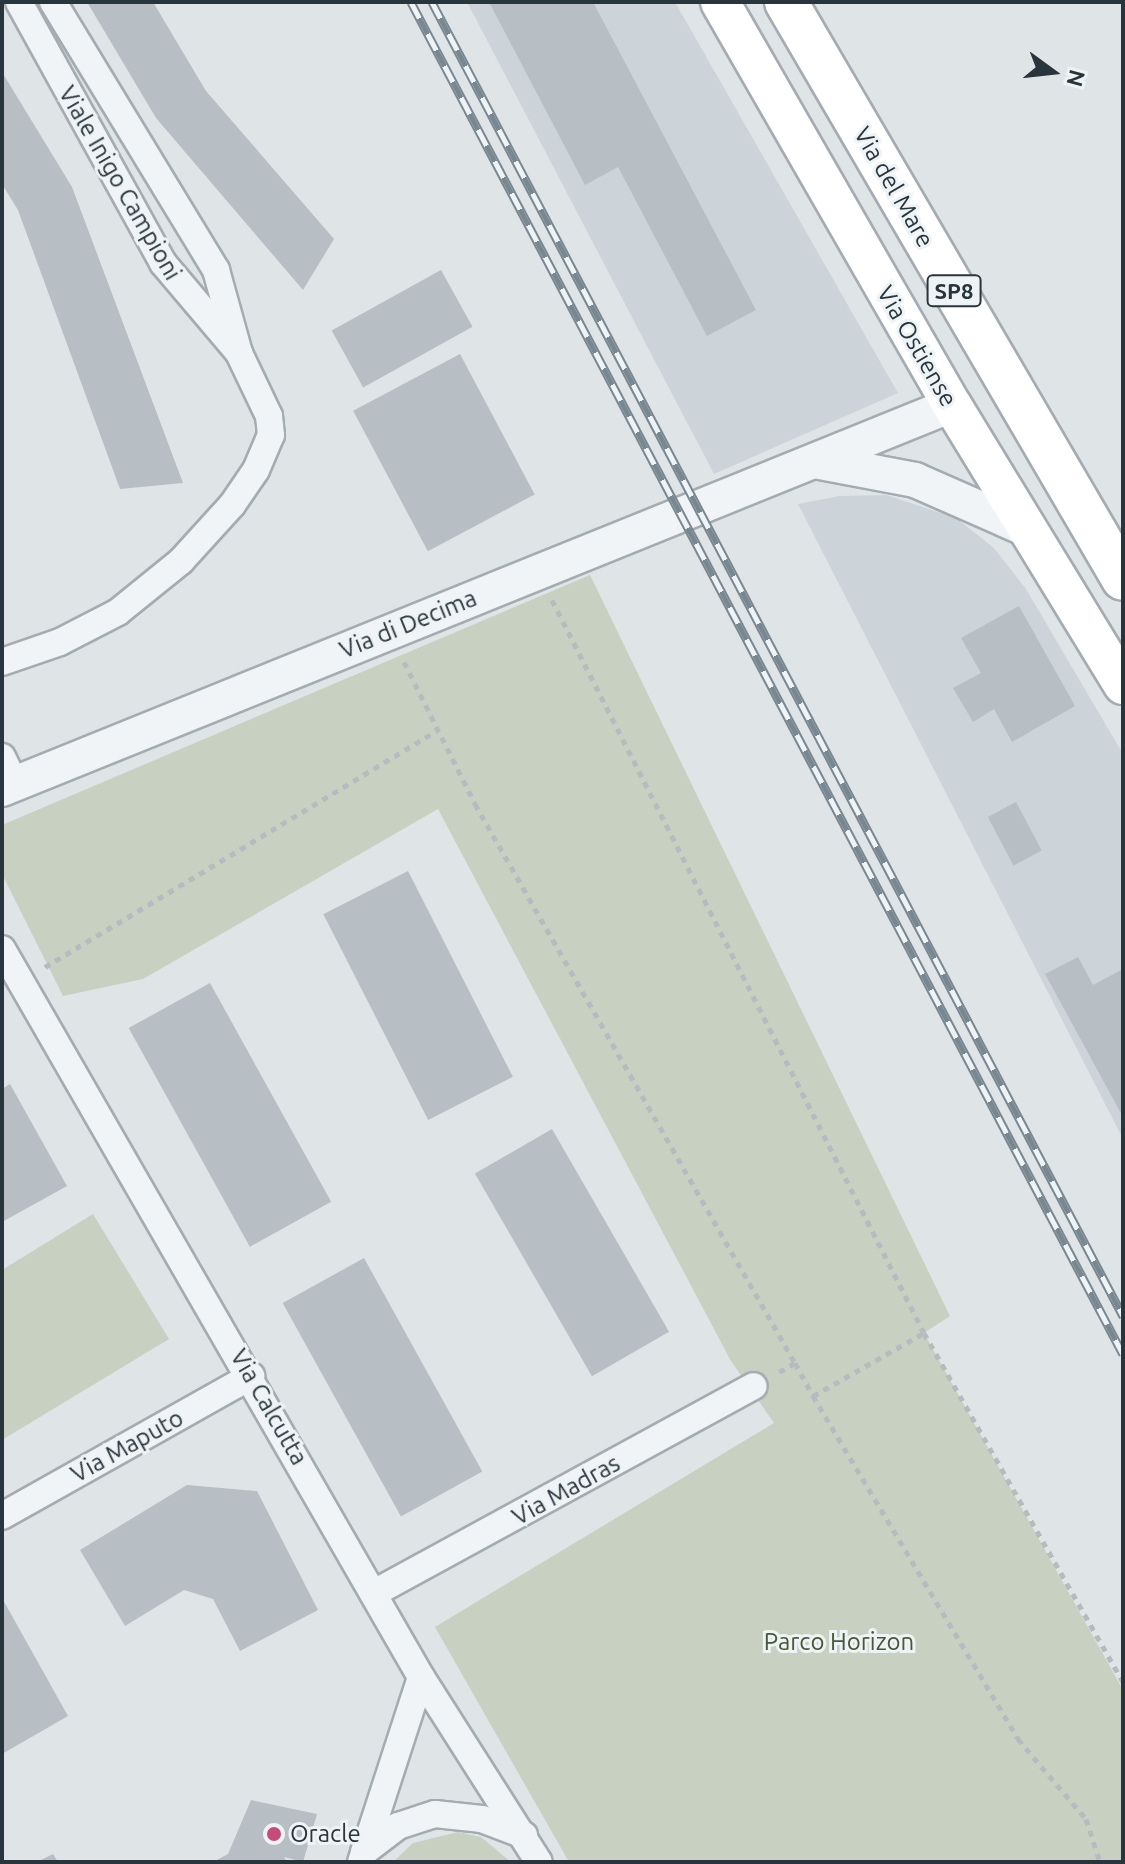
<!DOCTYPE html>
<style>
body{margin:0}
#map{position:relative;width:1125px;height:1864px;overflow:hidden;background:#dfe4e7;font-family:Ubuntu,sans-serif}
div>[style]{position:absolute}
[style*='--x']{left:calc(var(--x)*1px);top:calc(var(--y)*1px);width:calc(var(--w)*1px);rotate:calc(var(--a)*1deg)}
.built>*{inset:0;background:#cdd4d9}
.green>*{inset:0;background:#c8d1c1}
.building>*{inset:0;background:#b7bec4;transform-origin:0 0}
.path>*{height:5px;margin-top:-2.5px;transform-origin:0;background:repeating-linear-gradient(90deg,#b5bbbe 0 6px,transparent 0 12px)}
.roads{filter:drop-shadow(2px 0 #a5acb1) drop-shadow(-2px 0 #a5acb1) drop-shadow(0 2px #a5acb1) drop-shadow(0 -2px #a5acb1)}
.minor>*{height:26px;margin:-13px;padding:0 13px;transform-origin:13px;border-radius:13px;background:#f1f4f6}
.tertiary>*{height:34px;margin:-17px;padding:0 17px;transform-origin:17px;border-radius:17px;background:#f1f4f6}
.secondary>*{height:38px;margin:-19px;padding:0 19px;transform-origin:19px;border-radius:19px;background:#fff}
.primary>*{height:42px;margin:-21px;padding:0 21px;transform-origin:21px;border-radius:21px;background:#fff}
.rail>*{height:9px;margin-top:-4.5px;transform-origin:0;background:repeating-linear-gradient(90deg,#eef3f5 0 18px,#798790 0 36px);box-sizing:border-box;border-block:2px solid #798790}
.dots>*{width:22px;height:22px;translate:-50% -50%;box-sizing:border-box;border:4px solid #eef3f5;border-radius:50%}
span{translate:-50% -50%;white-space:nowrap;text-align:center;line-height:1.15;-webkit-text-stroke:6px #eef3f5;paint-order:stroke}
.shield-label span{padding:2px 6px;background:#eef3f5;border:2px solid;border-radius:6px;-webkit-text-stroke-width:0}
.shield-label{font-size:22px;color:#29353d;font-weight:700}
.street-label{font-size:24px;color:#29353d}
.park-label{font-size:24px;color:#455837}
.poi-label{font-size:24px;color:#29353d}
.left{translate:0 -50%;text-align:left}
.frame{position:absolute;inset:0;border:4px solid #29353d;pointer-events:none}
.north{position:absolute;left:1013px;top:32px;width:80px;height:80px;-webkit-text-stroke:6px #eef3f5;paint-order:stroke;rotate:105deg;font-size:22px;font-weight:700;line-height:32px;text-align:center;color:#29353d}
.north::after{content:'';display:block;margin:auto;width:28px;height:36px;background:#29353d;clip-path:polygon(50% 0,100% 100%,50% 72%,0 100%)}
</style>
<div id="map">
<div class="built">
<div style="clip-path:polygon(467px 2px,675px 2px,898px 393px,714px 474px)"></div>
<div style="clip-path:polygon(886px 495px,956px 518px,994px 548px,1026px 589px,1123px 754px,1123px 1139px,798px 504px,839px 496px)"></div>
</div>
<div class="green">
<div style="clip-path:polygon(590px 575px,950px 1316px,924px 1333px,1123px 1690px,1123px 1862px,569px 1862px,435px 1627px,774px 1423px,731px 1361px,438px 809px,143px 979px,63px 996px,2px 874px,2px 825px)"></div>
<div style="clip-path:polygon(93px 1214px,169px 1339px,2px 1440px,2px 1270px)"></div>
<div style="clip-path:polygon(458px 1832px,481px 1837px,511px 1862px,393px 1862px,413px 1843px)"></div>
</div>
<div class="building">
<div style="clip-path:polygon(87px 2px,153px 2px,206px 91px,334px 239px,303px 290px,156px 118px)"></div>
<div style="clip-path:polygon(489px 2px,593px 2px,756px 310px,707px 336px,618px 167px,585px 185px)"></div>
<div style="clip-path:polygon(2px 72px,72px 187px,183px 483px,120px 489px,18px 210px,2px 184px)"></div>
<div style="left:441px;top:270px;width:65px;height:125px;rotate:61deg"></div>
<div style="left:460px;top:354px;width:159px;height:121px;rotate:62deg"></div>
<div style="clip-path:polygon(1019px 606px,1075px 706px,1012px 742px,994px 709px,973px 722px,953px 688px,981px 673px,961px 638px)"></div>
<div style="left:1016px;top:802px;width:55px;height:32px;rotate:62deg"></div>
<div style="left:408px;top:871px;width:231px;height:95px;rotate:63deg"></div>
<div style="clip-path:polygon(1078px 957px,1093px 985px,1123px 969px,1123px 1117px,1045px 974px)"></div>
<div style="left:210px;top:983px;width:250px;height:93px;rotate:61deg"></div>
<div style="clip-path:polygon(10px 1084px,67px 1186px,2px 1222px,2px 1089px)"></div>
<div style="left:552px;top:1129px;width:234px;height:89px;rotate:60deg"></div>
<div style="left:364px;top:1258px;width:244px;height:93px;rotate:61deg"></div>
<div style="clip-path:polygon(187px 1485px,257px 1491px,318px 1610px,240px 1651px,213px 1599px,184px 1590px,125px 1626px,80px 1550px)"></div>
<div style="clip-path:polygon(2px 1598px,68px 1716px,2px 1754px)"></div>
<div style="clip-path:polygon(251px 1800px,317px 1814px,303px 1862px,284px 1857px,287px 1862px,213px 1862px,228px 1854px)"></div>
<div style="clip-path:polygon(53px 1854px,58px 1862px,37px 1862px)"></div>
</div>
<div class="path">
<div style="--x:552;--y:600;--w:822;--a:63.09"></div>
<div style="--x:924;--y:1333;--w:402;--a:60.3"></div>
<div style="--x:404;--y:662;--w:159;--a:63.4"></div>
<div style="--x:475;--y:804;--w:644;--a:60.21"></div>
<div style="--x:795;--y:1363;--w:18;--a:151"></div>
<div style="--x:45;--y:967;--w:459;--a:-31.1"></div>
<div style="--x:795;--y:1363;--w:38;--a:61"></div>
<div style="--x:813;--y:1396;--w:128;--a:-29.6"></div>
<div style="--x:813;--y:1396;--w:400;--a:59.1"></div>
<div style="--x:1018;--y:1739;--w:105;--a:49.6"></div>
<div style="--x:1086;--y:1819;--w:45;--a:72"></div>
</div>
<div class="roads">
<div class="minor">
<div style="--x:19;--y:2;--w:298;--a:61.1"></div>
<div style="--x:163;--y:263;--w:118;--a:49.8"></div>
<div style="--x:239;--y:353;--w:86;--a:-105.5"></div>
<div style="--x:216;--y:270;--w:314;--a:-121.3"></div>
<div style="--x:2;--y:662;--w:61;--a:-19"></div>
<div style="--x:60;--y:642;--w:65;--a:-27.3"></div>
<div style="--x:118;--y:612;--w:81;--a:-39"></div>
<div style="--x:181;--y:561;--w:76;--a:-47.7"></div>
<div style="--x:232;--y:505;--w:42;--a:-55.6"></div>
<div style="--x:256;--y:470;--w:38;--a:-67"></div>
<div style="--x:271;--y:435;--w:19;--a:-96"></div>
<div style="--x:269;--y:416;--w:70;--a:-115.5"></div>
<div style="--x:2;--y:757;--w:30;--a:64"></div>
<div style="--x:2;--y:949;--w:840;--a:60.08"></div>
<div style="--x:421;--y:1677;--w:219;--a:57.5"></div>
<div style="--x:2;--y:1516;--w:286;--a:-29.3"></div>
<div style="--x:376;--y:1592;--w:430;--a:-28.6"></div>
<div style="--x:364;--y:1852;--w:43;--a:-37.4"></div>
<div style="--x:398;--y:1826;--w:39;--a:-18"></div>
<div style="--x:435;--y:1814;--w:47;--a:6.1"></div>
<div style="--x:482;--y:1819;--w:45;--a:20.9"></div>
<div style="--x:361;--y:1862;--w:194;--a:-72"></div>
</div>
<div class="tertiary">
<div style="--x:820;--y:462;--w:97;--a:10.7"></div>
<div style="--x:915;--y:480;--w:124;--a:23.7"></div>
<div style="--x:2;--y:789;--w:1025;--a:-22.01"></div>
</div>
<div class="secondary">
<div style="--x:720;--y:2;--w:465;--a:60.1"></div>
<div style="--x:952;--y:405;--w:328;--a:58.6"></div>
</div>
<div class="primary">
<div style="--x:786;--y:2;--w:668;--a:59.71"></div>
</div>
</div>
<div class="rail">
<div style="--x:411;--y:2;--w:1528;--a:62.23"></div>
<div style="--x:432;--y:2;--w:1485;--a:62.26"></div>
</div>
<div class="dots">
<div style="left:274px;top:1834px;background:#c44c7a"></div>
</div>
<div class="shield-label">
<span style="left:954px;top:291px">SP8</span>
</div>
<div class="street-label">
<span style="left:120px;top:183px;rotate:60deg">Viale Inigo Campioni</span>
<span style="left:894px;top:187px;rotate:60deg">Via del Mare</span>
<span style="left:917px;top:346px;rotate:60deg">Via Ostiense</span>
<span style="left:408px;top:624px;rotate:-22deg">Via di Decima</span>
<span style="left:269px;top:1407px;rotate:60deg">Via Calcutta</span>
<span style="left:127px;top:1446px;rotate:-29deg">Via Maputo</span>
<span style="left:566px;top:1490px;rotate:-29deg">Via Madras</span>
</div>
<div class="park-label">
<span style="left:839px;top:1642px">Parco Horizon</span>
</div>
<div class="poi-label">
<span class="left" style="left:290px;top:1834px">Oracle</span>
</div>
<div class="frame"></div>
<div class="north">N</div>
</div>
